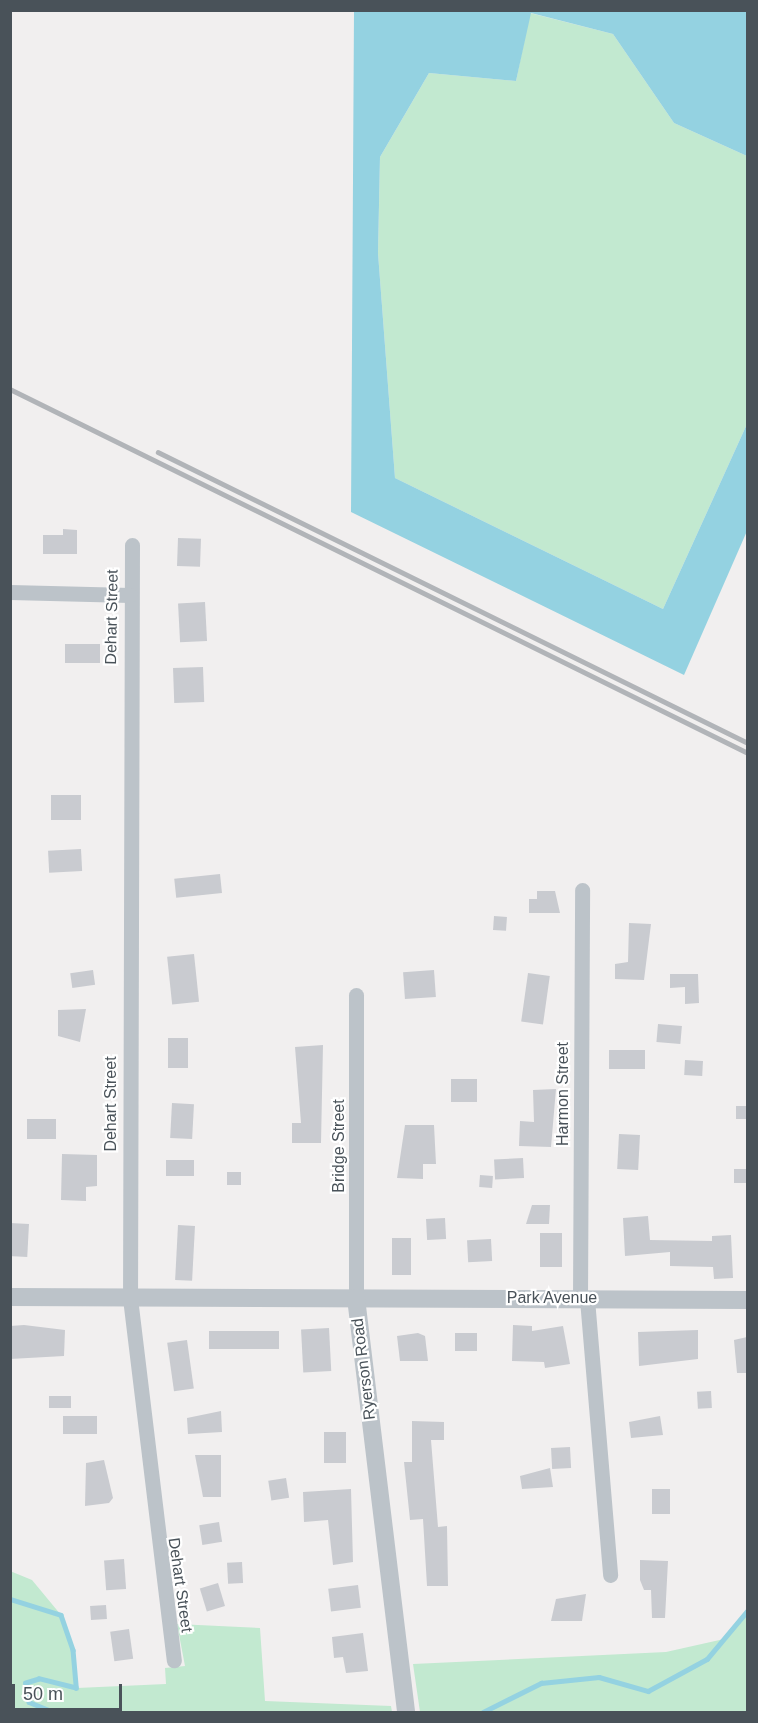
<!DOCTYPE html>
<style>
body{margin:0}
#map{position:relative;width:758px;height:1723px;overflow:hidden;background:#f1efef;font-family:Arial,sans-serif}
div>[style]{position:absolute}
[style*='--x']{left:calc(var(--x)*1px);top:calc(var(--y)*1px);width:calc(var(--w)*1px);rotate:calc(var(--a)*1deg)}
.green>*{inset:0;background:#c2e9d0}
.water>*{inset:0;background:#94d2e1}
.stream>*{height:4.5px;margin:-2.25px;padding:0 2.25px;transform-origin:2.25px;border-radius:2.25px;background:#94d2e1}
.building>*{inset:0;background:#c9cbd0;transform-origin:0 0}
.minor>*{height:15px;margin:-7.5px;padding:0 7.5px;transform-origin:7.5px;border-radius:7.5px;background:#bcc3c9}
.tertiary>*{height:18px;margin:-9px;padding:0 9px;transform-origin:9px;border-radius:9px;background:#bcc3c9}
.rail>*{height:4.5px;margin:-2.25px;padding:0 2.25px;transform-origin:2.25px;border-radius:2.25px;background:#b1b4b8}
span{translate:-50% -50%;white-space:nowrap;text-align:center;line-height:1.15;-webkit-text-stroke:4.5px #fff;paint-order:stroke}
.street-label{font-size:16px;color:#495259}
.frame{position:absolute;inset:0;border:12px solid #495259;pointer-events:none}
.scale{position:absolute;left:12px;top:1684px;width:110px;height:27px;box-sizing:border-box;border:3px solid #495259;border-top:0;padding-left:8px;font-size:18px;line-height:21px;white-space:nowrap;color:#495259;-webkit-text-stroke:4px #fff;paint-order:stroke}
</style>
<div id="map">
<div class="green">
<div style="clip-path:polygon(530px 13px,613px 34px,674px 123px,747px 156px,747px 424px,663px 609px,395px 478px,378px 253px,380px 157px,429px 73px,516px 81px)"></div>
<div style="clip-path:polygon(10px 1571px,32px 1580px,61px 1615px,73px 1650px,77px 1688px,166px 1684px,165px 1668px,185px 1666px,177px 1624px,260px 1628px,265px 1701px,391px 1706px,392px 1712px,11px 1712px)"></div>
<div style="clip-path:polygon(747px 1610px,747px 1712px,420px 1712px,413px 1664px,666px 1652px,724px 1639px)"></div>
</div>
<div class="water">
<div style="clip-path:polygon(354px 11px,747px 11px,747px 156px,674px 123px,613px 34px,531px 13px,516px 81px,429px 73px,380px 157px,378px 253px,395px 478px,663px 609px,747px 424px,747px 531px,684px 675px,351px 512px)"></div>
</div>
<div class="stream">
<div style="--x:10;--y:1599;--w:53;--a:17.4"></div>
<div style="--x:61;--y:1615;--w:37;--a:71"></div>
<div style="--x:73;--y:1650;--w:38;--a:85"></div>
<div style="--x:76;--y:1688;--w:38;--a:-166"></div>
<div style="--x:39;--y:1679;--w:14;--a:163"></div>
<div style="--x:26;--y:1683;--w:19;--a:81"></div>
<div style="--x:29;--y:1702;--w:27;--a:22"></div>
<div style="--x:483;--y:1712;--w:65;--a:-26.6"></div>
<div style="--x:541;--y:1683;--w:58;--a:-5.9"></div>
<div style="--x:599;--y:1677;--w:51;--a:15.9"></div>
<div style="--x:648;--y:1691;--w:67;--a:-28.5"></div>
<div style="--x:707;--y:1659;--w:64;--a:-50.1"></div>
</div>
<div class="building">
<div style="clip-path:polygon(63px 529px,77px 530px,77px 554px,43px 554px,43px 535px,63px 535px)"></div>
<div style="left:178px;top:538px;width:23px;height:28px;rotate:2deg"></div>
<div style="left:205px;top:602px;width:39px;height:27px;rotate:87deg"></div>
<div style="left:100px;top:644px;width:19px;height:35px;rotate:90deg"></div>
<div style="left:203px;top:667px;width:35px;height:30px;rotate:88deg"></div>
<div style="left:51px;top:795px;width:30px;height:25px"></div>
<div style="left:81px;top:849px;width:22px;height:33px;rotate:87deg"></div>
<div style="left:220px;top:874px;width:19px;height:46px;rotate:84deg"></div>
<div style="clip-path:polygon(537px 891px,555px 891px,560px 913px,529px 913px,529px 899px,537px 899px)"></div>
<div style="left:494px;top:916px;width:13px;height:14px;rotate:4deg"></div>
<div style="clip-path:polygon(629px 923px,651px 924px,644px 980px,615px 979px,615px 964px,628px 962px)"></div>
<div style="left:194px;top:954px;width:48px;height:27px;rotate:84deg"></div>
<div style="left:93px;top:970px;width:15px;height:23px;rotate:82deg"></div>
<div style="left:434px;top:970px;width:27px;height:31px;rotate:86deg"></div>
<div style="left:528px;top:973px;width:22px;height:49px;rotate:8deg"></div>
<div style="clip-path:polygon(670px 974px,698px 974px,699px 1003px,685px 1004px,685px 987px,670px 988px)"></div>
<div style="clip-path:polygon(86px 1009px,80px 1042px,58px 1036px,58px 1010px)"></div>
<div style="left:658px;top:1024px;width:24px;height:18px;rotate:5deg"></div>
<div style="left:168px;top:1038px;width:20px;height:30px"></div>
<div style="clip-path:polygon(323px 1045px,321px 1143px,292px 1143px,292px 1123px,301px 1123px,295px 1047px)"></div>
<div style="left:645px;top:1050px;width:19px;height:36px;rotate:90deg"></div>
<div style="left:685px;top:1060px;width:18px;height:15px;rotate:3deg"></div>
<div style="left:451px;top:1079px;width:26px;height:23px"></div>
<div style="clip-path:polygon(556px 1089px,551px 1147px,519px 1146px,520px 1121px,534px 1122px,533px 1090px)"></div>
<div style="left:172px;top:1103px;width:22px;height:35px;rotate:3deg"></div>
<div style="left:736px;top:1106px;width:11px;height:13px"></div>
<div style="left:27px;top:1119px;width:29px;height:20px"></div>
<div style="clip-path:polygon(405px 1125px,434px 1125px,436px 1164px,423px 1164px,423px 1179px,397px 1178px)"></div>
<div style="left:619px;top:1134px;width:21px;height:35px;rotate:3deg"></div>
<div style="clip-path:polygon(62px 1154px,97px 1155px,97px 1186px,86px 1187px,86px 1201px,61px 1200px)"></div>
<div style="left:523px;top:1158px;width:20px;height:29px;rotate:87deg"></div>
<div style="left:166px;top:1160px;width:28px;height:16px"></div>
<div style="left:747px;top:1169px;width:14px;height:13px;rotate:90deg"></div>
<div style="left:227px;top:1172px;width:14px;height:13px"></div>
<div style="left:480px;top:1175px;width:13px;height:12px;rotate:4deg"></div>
<div style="clip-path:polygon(532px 1205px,550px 1205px,549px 1224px,526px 1224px)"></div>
<div style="clip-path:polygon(648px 1216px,650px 1240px,712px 1241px,712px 1236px,731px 1235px,733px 1278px,714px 1279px,713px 1267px,670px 1266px,670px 1252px,625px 1256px,623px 1218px)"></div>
<div style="left:445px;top:1218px;width:21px;height:19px;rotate:87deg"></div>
<div style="left:10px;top:1223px;width:19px;height:33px;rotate:3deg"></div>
<div style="left:178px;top:1225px;width:17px;height:55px;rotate:3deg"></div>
<div style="left:540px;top:1233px;width:22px;height:34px"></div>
<div style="left:392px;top:1238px;width:19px;height:37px"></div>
<div style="left:491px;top:1239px;width:22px;height:24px;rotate:87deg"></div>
<div style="clip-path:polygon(24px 1325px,65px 1330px,64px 1356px,10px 1359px,10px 1326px)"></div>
<div style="clip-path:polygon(513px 1325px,532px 1326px,532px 1331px,563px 1326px,570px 1364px,545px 1368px,544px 1362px,512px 1361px)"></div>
<div style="left:329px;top:1328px;width:43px;height:28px;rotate:87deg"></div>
<div style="clip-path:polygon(698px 1330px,698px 1359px,639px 1366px,638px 1332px)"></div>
<div style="left:279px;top:1331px;width:18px;height:70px;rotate:90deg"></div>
<div style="clip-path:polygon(418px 1333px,425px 1336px,428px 1361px,400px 1361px,397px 1336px)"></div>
<div style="left:455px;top:1333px;width:22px;height:18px"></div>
<div style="clip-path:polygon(747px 1337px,747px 1373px,737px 1373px,734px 1340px)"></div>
<div style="left:187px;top:1340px;width:49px;height:20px;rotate:82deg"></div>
<div style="left:711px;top:1391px;width:17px;height:14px;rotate:87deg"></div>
<div style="left:49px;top:1396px;width:22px;height:12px"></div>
<div style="clip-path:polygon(221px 1411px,222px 1432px,188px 1434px,187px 1418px)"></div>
<div style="left:63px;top:1416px;width:34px;height:18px"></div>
<div style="clip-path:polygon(660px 1416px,663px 1435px,631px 1438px,629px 1422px)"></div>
<div style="clip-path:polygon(412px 1421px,444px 1422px,444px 1440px,431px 1440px,438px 1527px,447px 1526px,448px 1586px,427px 1586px,423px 1519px,410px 1520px,404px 1462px,412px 1462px)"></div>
<div style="left:324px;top:1432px;width:22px;height:31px"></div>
<div style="left:570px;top:1447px;width:21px;height:19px;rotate:87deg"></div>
<div style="clip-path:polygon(195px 1455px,221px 1455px,221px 1497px,203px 1497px)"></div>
<div style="clip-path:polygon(104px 1460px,113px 1498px,109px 1503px,85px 1506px,86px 1463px)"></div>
<div style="clip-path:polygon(550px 1468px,553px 1487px,522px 1489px,520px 1476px)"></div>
<div style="left:286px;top:1478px;width:20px;height:18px;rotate:81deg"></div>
<div style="clip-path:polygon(351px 1489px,353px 1562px,333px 1565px,328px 1520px,304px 1522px,303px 1492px)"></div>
<div style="left:652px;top:1489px;width:18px;height:25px"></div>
<div style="left:219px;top:1522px;width:20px;height:20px;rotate:81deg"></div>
<div style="left:124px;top:1559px;width:30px;height:20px;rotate:86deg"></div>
<div style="clip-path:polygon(640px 1560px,668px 1561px,665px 1618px,652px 1618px,651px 1590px,644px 1590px,640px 1580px)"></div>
<div style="left:242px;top:1562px;width:21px;height:15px;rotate:87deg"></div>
<div style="left:218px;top:1583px;width:24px;height:19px;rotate:73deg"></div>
<div style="left:358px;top:1585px;width:23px;height:30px;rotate:83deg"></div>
<div style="clip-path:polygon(586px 1594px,582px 1621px,551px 1621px,556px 1599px)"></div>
<div style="left:106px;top:1605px;width:14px;height:16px;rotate:86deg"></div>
<div style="left:129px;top:1629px;width:30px;height:19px;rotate:82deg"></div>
<div style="clip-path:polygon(363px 1633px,368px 1671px,346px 1673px,343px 1657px,334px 1658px,332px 1637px)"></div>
</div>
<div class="minor">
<div style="--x:132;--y:545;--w:753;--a:90.15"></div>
<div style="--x:130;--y:1298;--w:365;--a:83.1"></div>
<div style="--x:10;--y:592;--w:120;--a:1.4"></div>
<div style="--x:356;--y:1298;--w:303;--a:-90"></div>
<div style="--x:580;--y:1298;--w:408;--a:-89.7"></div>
<div style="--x:587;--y:1299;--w:277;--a:85.2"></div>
</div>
<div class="tertiary">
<div style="--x:10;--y:1297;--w:738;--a:0.23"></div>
<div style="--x:356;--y:1298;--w:417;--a:83.1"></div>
</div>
<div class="rail">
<div style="--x:10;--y:389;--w:823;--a:26.25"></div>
<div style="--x:158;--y:452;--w:658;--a:26.25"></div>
</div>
<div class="street-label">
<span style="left:112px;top:617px;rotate:-89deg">Dehart Street</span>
<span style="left:563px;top:1094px;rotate:-90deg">Harmon Street</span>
<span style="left:111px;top:1104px;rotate:-90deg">Dehart Street</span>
<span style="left:339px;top:1146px;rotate:-90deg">Bridge Street</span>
<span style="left:552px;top:1298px">Park Avenue</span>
<span style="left:364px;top:1369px;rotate:-97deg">Ryerson Road</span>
<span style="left:180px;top:1585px;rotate:82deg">Dehart Street</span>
</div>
<div class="frame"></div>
<div class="scale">50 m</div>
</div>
